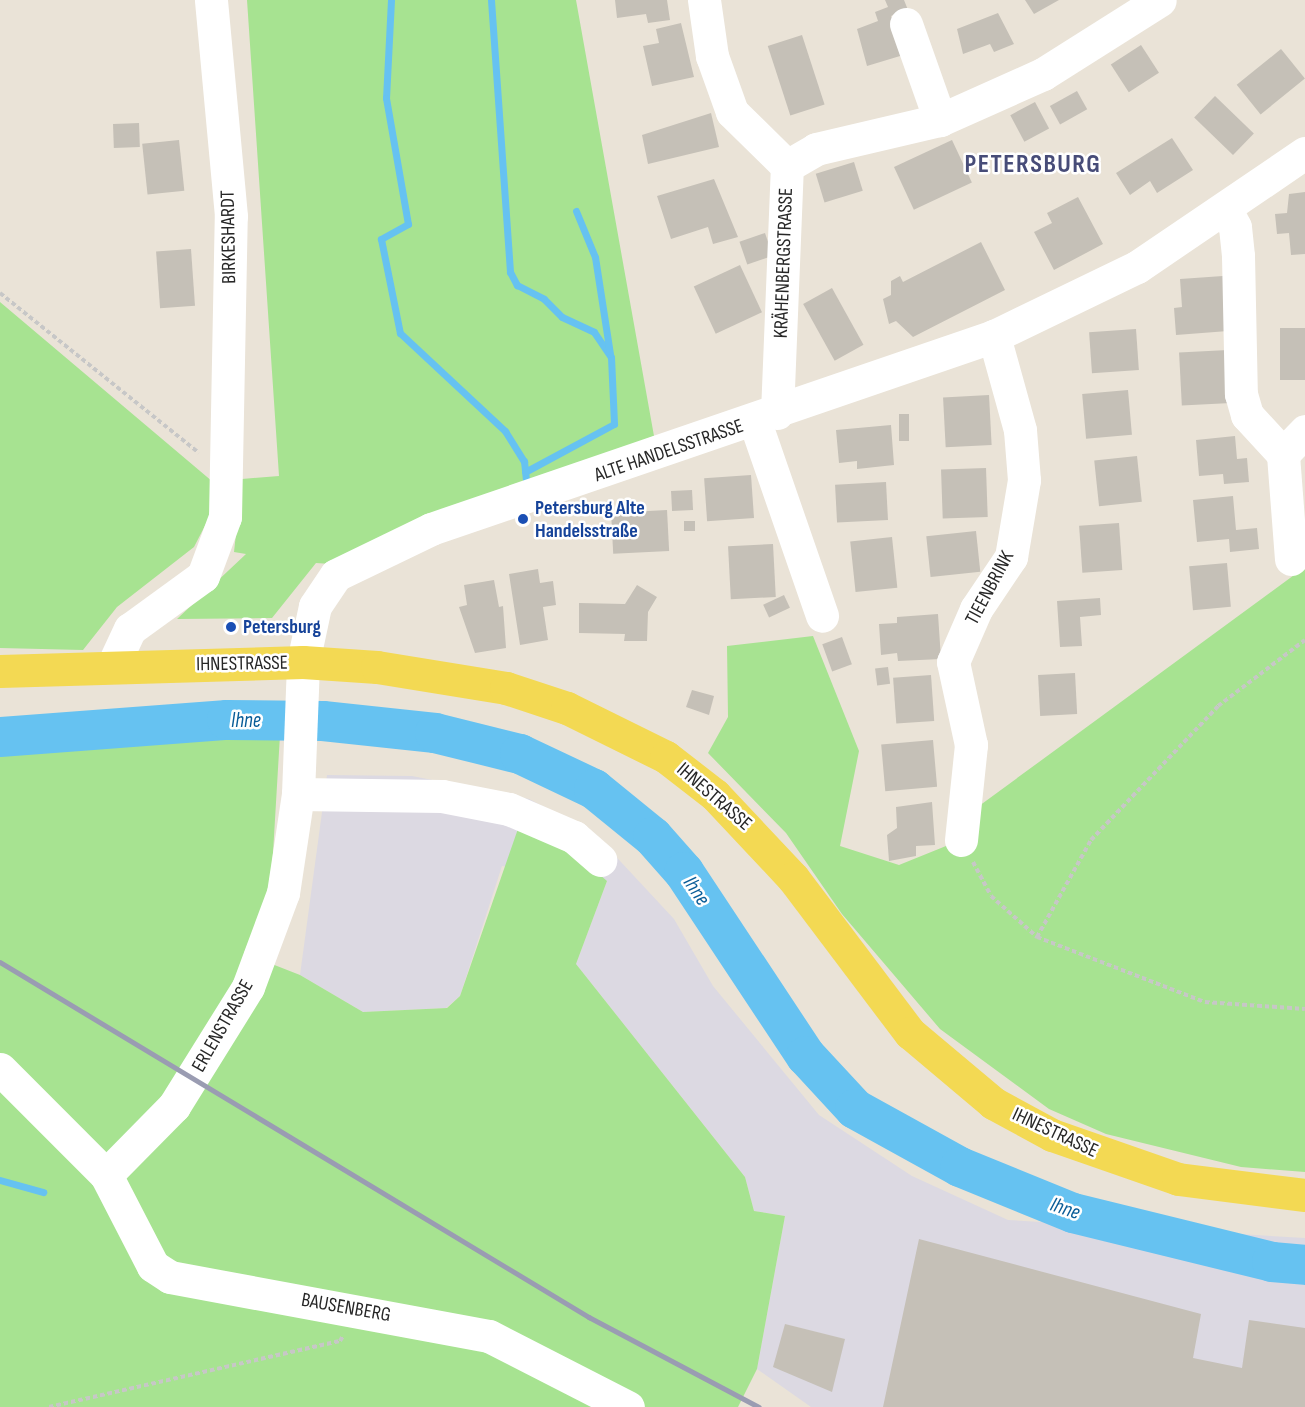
<!DOCTYPE html>
<meta charset="utf-8">
<style>
body{margin:0}
#map{position:relative;width:1305px;height:1407px;overflow:hidden;background:#eae3d7;font-family:"Sofia Sans Condensed",sans-serif}
div>[style]{position:absolute}
[style*='--x']{left:calc(var(--x)*1px);top:calc(var(--y)*1px);width:calc(var(--w)*1px);rotate:calc(var(--a)*1deg)}
.industrial>*{inset:0;background:#dcd9e2}
.green>*{inset:0;background:#a7e391}
.stream>*{height:7px;margin:-3.5px;padding:0 3.5px;transform-origin:3.5px;border-radius:3.5px;background:#66c2f1}
.river>*{height:40px;margin:-20px;padding:0 20px;transform-origin:20px;border-radius:20px;background:#66c2f1}
.building>*{inset:0;background:#c5c0b7;transform-origin:0 0}
.path>*{height:4px;margin-top:-2px;transform-origin:0;background:repeating-linear-gradient(90deg,#c7c7c7 0 4.5px,transparent 0 7.5px)}
.minor>*{height:33px;margin:-16.5px;padding:0 16.5px;transform-origin:16.5px;border-radius:16.5px;background:#fff}
.major>*{height:33px;margin:-16.5px;padding:0 16.5px;transform-origin:16.5px;border-radius:16.5px;background:#f3d953}
.rail>*{height:4.5px;margin:-2.25px;padding:0 2.25px;transform-origin:2.25px;border-radius:2.25px;background:#9a9cb2}
.dots>*{width:16px;height:16px;translate:-50% -50%;box-sizing:border-box;border:3px solid #fff;border-radius:50%}
span{translate:-50% -50%;white-space:nowrap;text-align:center;line-height:1.15;-webkit-text-stroke:5px #fff;paint-order:stroke}
.street-label{font-size:20px;color:#272727}
.transit-label{font-size:20px;color:#164399;font-weight:700}
.left{translate:0 -50%;text-align:left}
.water-label{font-size:21px;color:#0a5d98;font-style:italic}
.district-label{font-size:26px;color:#474c78;font-weight:700;letter-spacing:1.5px}
</style>
<div id="map">
<div class="industrial">
<div style="clip-path:polygon(327px 775px,412px 776px,529px 799px,594px 833px,674px 919px,713px 986px,819px 1115px,912px 1176px,1008px 1220px,1305px 1238px,1305px 1407px,811px 1407px,757px 1369px,785px 1216px,754px 1211px,745px 1177px,576px 964px,607px 881px,502px 866px,460px 996px,446px 1008px,363px 1012px,300px 975px)"></div>
</div>
<div class="green">
<div style="clip-path:polygon(247px 0,576px 0,654px 436px,331px 564px,316px 563px,272px 618px,177px 619px,246px 554px,234px 552px,242px 479px,279px 476px)"></div>
<div style="clip-path:polygon(0 302px,213px 482px,211px 514px,194px 547px,117px 607px,83px 650px,0 648px)"></div>
<div style="clip-path:polygon(1305px 567px,1305px 1172px,1241px 1167px,1106px 1134px,1049px 1109px,940px 1029px,842px 914px,786px 833px,708px 753px,728px 717px,727px 646px,813px 636px,859px 751px,840px 846px,899px 865px,946px 846px,979px 806px)"></div>
<div style="clip-path:polygon(280px 735px,271px 887px,244px 953px,300px 975px,363px 1012px,447px 1008px,460px 996px,520px 823px,565px 845px,607px 881px,576px 964px,745px 1177px,754px 1211px,785px 1216px,757px 1369px,738px 1407px,0 1407px,0 749px)"></div>
</div>
<div class="stream">
<div style="--x:391;--y:0;--w:98;--a:92.9"></div>
<div style="--x:386;--y:98;--w:128;--a:80.1"></div>
<div style="--x:408;--y:224;--w:31;--a:151"></div>
<div style="--x:381;--y:239;--w:96;--a:78.6"></div>
<div style="--x:400;--y:333;--w:144;--a:43"></div>
<div style="--x:505;--y:431;--w:36;--a:58"></div>
<div style="--x:524;--y:461;--w:18;--a:84"></div>
<div style="--x:491;--y:0;--w:273;--a:86"></div>
<div style="--x:510;--y:272;--w:15;--a:62"></div>
<div style="--x:517;--y:285;--w:30;--a:27"></div>
<div style="--x:544;--y:299;--w:25;--a:45"></div>
<div style="--x:562;--y:317;--w:35;--a:25"></div>
<div style="--x:594;--y:332;--w:30;--a:56"></div>
<div style="--x:611;--y:357;--w:67;--a:87.4"></div>
<div style="--x:614;--y:424;--w:101;--a:151.7"></div>
<div style="--x:576;--y:211;--w:50;--a:67.6"></div>
<div style="--x:595;--y:257;--w:98;--a:81.2"></div>
<div style="--x:0;--y:1180;--w:45;--a:15.6"></div>
</div>
<div class="river">
<div style="--x:0;--y:737;--w:228;--a:-4.3"></div>
<div style="--x:227;--y:720;--w:96;--a:0.6"></div>
<div style="--x:323;--y:721;--w:113;--a:6.1"></div>
<div style="--x:435;--y:733;--w:88;--a:13.9"></div>
<div style="--x:520;--y:754;--w:82;--a:25.3"></div>
<div style="--x:594;--y:789;--w:76;--a:39.1"></div>
<div style="--x:653;--y:837;--w:47;--a:48.5"></div>
<div style="--x:684;--y:872;--w:221;--a:56.5"></div>
<div style="--x:806;--y:1056;--w:72;--a:47.2"></div>
<div style="--x:855;--y:1109;--w:120;--a:28.9"></div>
<div style="--x:960;--y:1167;--w:122;--a:22.2"></div>
<div style="--x:1073;--y:1213;--w:205;--a:13.8"></div>
<div style="--x:1272;--y:1262;--w:33;--a:5"></div>
</div>
<div class="building">
<div style="clip-path:polygon(615px 0,667px 0,670px 20px,648px 23px,646px 14px,617px 18px)"></div>
<div style="clip-path:polygon(885px 0,904px 0,908px 10px,891px 16px,910px 53px,867px 66px,857px 29px,878px 21px,875px 12px,888px 7px)"></div>
<div style="clip-path:polygon(1025px 0,1059px 0,1034px 14px)"></div>
<div style="clip-path:polygon(998px 13px,1014px 44px,994px 52px,990px 44px,963px 54px,957px 29px)"></div>
<div style="clip-path:polygon(681px 23px,694px 77px,652px 86px,643px 46px,659px 43px,656px 29px)"></div>
<div style="left:802px;top:35px;width:73px;height:36px;rotate:72deg"></div>
<div style="left:1141px;top:45px;width:33px;height:36px;rotate:57deg"></div>
<div style="left:1281px;top:49px;width:38px;height:57px;rotate:51deg"></div>
<div style="left:1077px;top:91px;width:21px;height:31px;rotate:61deg"></div>
<div style="left:1215px;top:96px;width:54px;height:30px;rotate:44deg"></div>
<div style="left:1035px;top:102px;width:30px;height:28px;rotate:62deg"></div>
<div style="clip-path:polygon(711px 113px,719px 147px,648px 164px,642px 135px)"></div>
<div style="left:139px;top:123px;width:24px;height:26px;rotate:88deg"></div>
<div style="clip-path:polygon(1172px 138px,1193px 170px,1157px 193px,1150px 181px,1130px 195px,1116px 173px)"></div>
<div style="left:179px;top:140px;width:51px;height:37px;rotate:84deg"></div>
<div style="left:952px;top:140px;width:47px;height:64px;rotate:65deg"></div>
<div style="left:854px;top:162px;width:30px;height:40px;rotate:73deg"></div>
<div style="clip-path:polygon(714px 179px,738px 237px,713px 244px,708px 227px,671px 239px,657px 196px)"></div>
<div style="clip-path:polygon(1305px 192px,1305px 254px,1291px 255px,1289px 233px,1277px 234px,1275px 214px,1287px 213px,1289px 194px)"></div>
<div style="clip-path:polygon(1078px 197px,1103px 244px,1054px 270px,1034px 232px,1052px 223px,1047px 213px)"></div>
<div style="left:765px;top:233px;width:24px;height:27px;rotate:71deg"></div>
<div style="clip-path:polygon(981px 242px,1005px 290px,913px 337px,896px 321px,889px 324px,883px 299px,891px 295px,891px 281px,900px 276px,903px 282px)"></div>
<div style="left:191px;top:249px;width:57px;height:35px;rotate:86deg"></div>
<div style="left:740px;top:265px;width:52px;height:51px;rotate:65deg"></div>
<div style="clip-path:polygon(1223px 276px,1228px 331px,1176px 335px,1174px 308px,1182px 307px,1180px 279px)"></div>
<div style="left:832px;top:288px;width:65px;height:33px;rotate:61deg"></div>
<div style="left:1305px;top:328px;width:52px;height:25px;rotate:90deg"></div>
<div style="left:1136px;top:329px;width:41px;height:47px;rotate:86deg"></div>
<div style="left:1228px;top:350px;width:53px;height:49px;rotate:87deg"></div>
<div style="left:1128px;top:390px;width:45px;height:46px;rotate:85deg"></div>
<div style="left:989px;top:395px;width:50px;height:46px;rotate:87deg"></div>
<div style="left:899px;top:414px;width:10px;height:27px"></div>
<div style="clip-path:polygon(891px 425px,894px 465px,857px 469px,857px 461px,839px 463px,836px 430px)"></div>
<div style="clip-path:polygon(1235px 436px,1237px 459px,1247px 458px,1249px 482px,1224px 484px,1223px 474px,1199px 476px,1196px 440px)"></div>
<div style="left:1137px;top:456px;width:46px;height:43px;rotate:84deg"></div>
<div style="left:986px;top:468px;width:49px;height:45px;rotate:88deg"></div>
<div style="left:751px;top:475px;width:43px;height:47px;rotate:86deg"></div>
<div style="left:886px;top:482px;width:38px;height:51px;rotate:87deg"></div>
<div style="left:692px;top:490px;width:20px;height:21px;rotate:87deg"></div>
<div style="clip-path:polygon(1233px 496px,1236px 530px,1257px 528px,1259px 549px,1230px 552px,1229px 539px,1197px 542px,1193px 500px)"></div>
<div style="left:667px;top:510px;width:41px;height:56px;rotate:87deg"></div>
<div style="left:684px;top:521px;width:11px;height:10px"></div>
<div style="left:1119px;top:523px;width:47px;height:40px;rotate:86deg"></div>
<div style="left:976px;top:531px;width:41px;height:50px;rotate:84deg"></div>
<div style="left:892px;top:537px;width:51px;height:42px;rotate:84deg"></div>
<div style="left:773px;top:544px;width:53px;height:45px;rotate:87deg"></div>
<div style="left:1227px;top:563px;width:44px;height:38px;rotate:85deg"></div>
<div style="clip-path:polygon(538px 569px,540px 583px,553px 581px,556px 605px,543px 607px,548px 640px,520px 645px,509px 574px)"></div>
<div style="clip-path:polygon(494px 580px,499px 607px,503px 606px,506px 648px,475px 653px,459px 607px,467px 605px,464px 585px)"></div>
<div style="clip-path:polygon(637px 585px,657px 597px,648px 612px,647px 641px,624px 641px,625px 634px,579px 633px,579px 603px,625px 604px)"></div>
<div style="left:784px;top:595px;width:14px;height:23px;rotate:65deg"></div>
<div style="clip-path:polygon(1100px 598px,1101px 615px,1080px 617px,1082px 646px,1060px 647px,1057px 601px)"></div>
<div style="clip-path:polygon(938px 614px,941px 659px,898px 661px,897px 653px,881px 655px,879px 624px,897px 623px,897px 617px)"></div>
<div style="left:842px;top:637px;width:29px;height:21px;rotate:70deg"></div>
<div style="left:888px;top:667px;width:17px;height:13px;rotate:83deg"></div>
<div style="left:1075px;top:673px;width:41px;height:37px;rotate:87deg"></div>
<div style="left:931px;top:675px;width:46px;height:38px;rotate:86deg"></div>
<div style="clip-path:polygon(692px 690px,714px 696px,709px 715px,686px 707px)"></div>
<div style="left:933px;top:740px;width:47px;height:52px;rotate:85deg"></div>
<div style="clip-path:polygon(932px 802px,935px 845px,916px 846px,916px 856px,889px 861px,887px 835px,897px 828px,896px 807px)"></div>
<div style="clip-path:polygon(919px 1239px,1201px 1314px,1193px 1358px,1242px 1368px,1249px 1320px,1305px 1328px,1305px 1407px,883px 1407px)"></div>
<div style="clip-path:polygon(785px 1324px,845px 1339px,832px 1392px,773px 1367px)"></div>
</div>
<div class="path">
<div style="--x:0;--y:293;--w:255;--a:38.8"></div>
<div style="--x:973;--y:862;--w:38;--a:62"></div>
<div style="--x:991;--y:896;--w:62;--a:41.7"></div>
<div style="--x:1037;--y:937;--w:180;--a:21.2"></div>
<div style="--x:1205;--y:1002;--w:100;--a:4"></div>
<div style="--x:1037;--y:937;--w:111;--a:-60.9"></div>
<div style="--x:1091;--y:840;--w:185;--a:-46.5"></div>
<div style="--x:1218;--y:706;--w:109;--a:-37.2"></div>
<div style="--x:49;--y:1407;--w:298;--a:-12.8"></div>
<div style="--x:340;--y:1341;--w:6;--a:-59"></div>
</div>
<div class="minor">
<div style="--x:704;--y:0;--w:57;--a:81.9"></div>
<div style="--x:712;--y:56;--w:59;--a:70.3"></div>
<div style="--x:732;--y:112;--w:77;--a:44.5"></div>
<div style="--x:906;--y:24;--w:102;--a:70.5"></div>
<div style="--x:1226;--y:210;--w:19;--a:62"></div>
<div style="--x:1235;--y:227;--w:29;--a:84"></div>
<div style="--x:1238;--y:256;--w:138;--a:88.8"></div>
<div style="--x:1241;--y:394;--w:22;--a:74"></div>
<div style="--x:1247;--y:415;--w:53;--a:47.3"></div>
<div style="--x:777;--y:413;--w:247;--a:-87.7"></div>
<div style="--x:787;--y:166;--w:34;--a:-30"></div>
<div style="--x:816;--y:149;--w:127;--a:-13.2"></div>
<div style="--x:940;--y:120;--w:113;--a:-24.1"></div>
<div style="--x:1043;--y:74;--w:138;--a:-32.3"></div>
<div style="--x:755;--y:422;--w:205;--a:70.9"></div>
<div style="--x:1291;--y:559;--w:105;--a:-94.4"></div>
<div style="--x:1283;--y:454;--w:32;--a:-46"></div>
<div style="--x:113;--y:665;--w:40;--a:-65"></div>
<div style="--x:130;--y:629;--w:90;--a:-36"></div>
<div style="--x:203;--y:576;--w:63;--a:-69.6"></div>
<div style="--x:225;--y:517;--w:301;--a:-88.9"></div>
<div style="--x:231;--y:216;--w:217;--a:-95.3"></div>
<div style="--x:298;--y:794;--w:144;--a:0.8"></div>
<div style="--x:442;--y:796;--w:68;--a:11"></div>
<div style="--x:509;--y:809;--w:71;--a:23.3"></div>
<div style="--x:574;--y:837;--w:35;--a:41"></div>
<div style="--x:961;--y:840;--w:96;--a:-84"></div>
<div style="--x:971;--y:745;--w:85;--a:-102.2"></div>
<div style="--x:953;--y:662;--w:58;--a:-66.5"></div>
<div style="--x:976;--y:609;--w:63;--a:-56.1"></div>
<div style="--x:1011;--y:557;--w:78;--a:-80.4"></div>
<div style="--x:1024;--y:480;--w:50;--a:-94.6"></div>
<div style="--x:1020;--y:430;--w:98;--a:-105.5"></div>
<div style="--x:0;--y:1069;--w:150;--a:45"></div>
<div style="--x:106;--y:1175;--w:102;--a:62.7"></div>
<div style="--x:153;--y:1266;--w:20;--a:33"></div>
<div style="--x:170;--y:1277;--w:324;--a:10.5"></div>
<div style="--x:489;--y:1336;--w:156;--a:27.1"></div>
<div style="--x:106;--y:1175;--w:97;--a:-45.4"></div>
<div style="--x:174;--y:1106;--w:140;--a:-58.1"></div>
<div style="--x:248;--y:987;--w:100;--a:-69.6"></div>
<div style="--x:283;--y:893;--w:100;--a:-81.4"></div>
<div style="--x:298;--y:794;--w:132;--a:-87.8"></div>
<div style="--x:303;--y:662;--w:57;--a:-77.9"></div>
<div style="--x:315;--y:606;--w:37;--a:-56"></div>
<div style="--x:336;--y:575;--w:106;--a:-25.8"></div>
<div style="--x:431;--y:529;--w:595;--a:-18.92"></div>
<div style="--x:994;--y:336;--w:159;--a:-25.8"></div>
<div style="--x:1137;--y:267;--w:203;--a:-34.2"></div>
</div>
<div class="major">
<div style="--x:0;--y:671;--w:303;--a:-1.7"></div>
<div style="--x:303;--y:662;--w:74;--a:3.9"></div>
<div style="--x:377;--y:667;--w:131;--a:9.2"></div>
<div style="--x:506;--y:688;--w:64;--a:18.2"></div>
<div style="--x:567;--y:708;--w:110;--a:26.3"></div>
<div style="--x:666;--y:757;--w:62;--a:37.8"></div>
<div style="--x:715;--y:795;--w:114;--a:46.8"></div>
<div style="--x:793;--y:878;--w:194;--a:53"></div>
<div style="--x:910;--y:1033;--w:109;--a:40.1"></div>
<div style="--x:993;--y:1103;--w:67;--a:28.5"></div>
<div style="--x:1052;--y:1135;--w:133;--a:19.2"></div>
<div style="--x:1178;--y:1179;--w:128;--a:7.2"></div>
</div>
<div class="rail">
<div style="--x:0;--y:962;--w:688;--a:31.08"></div>
<div style="--x:589;--y:1317;--w:192;--a:27.9"></div>
</div>
<div class="dots">
<div style="left:523px;top:519px;background:#1a4fb4"></div>
<div style="left:231px;top:627px;background:#1a4fb4"></div>
</div>
<div class="street-label">
<span style="left:229px;top:237px;rotate:-91deg">BIRKESHARDT</span>
<span style="left:784px;top:263px;rotate:-88deg">KRÄHENBERGSTRASSE</span>
<span style="left:669px;top:451px;rotate:-19deg">ALTE HANDELSSTRASSE</span>
<span style="left:990px;top:588px;rotate:-62deg">TIEENBRINK</span>
<span style="left:242px;top:664px;rotate:-1deg">IHNESTRASSE</span>
<span style="left:714px;top:797px;rotate:41deg">IHNESTRASSE</span>
<span style="left:223px;top:1026px;rotate:-60deg">ERLENSTRASSE</span>
<span style="left:1055px;top:1133px;rotate:25deg">IHNESTRASSE</span>
<span style="left:346px;top:1308px;rotate:10deg">BAUSENBERG</span>
</div>
<div class="transit-label">
<span class="left" style="left:535px;top:520px">Petersburg Alte<br>Handelsstraße</span>
<span class="left" style="left:243px;top:627px">Petersburg</span>
</div>
<div class="water-label">
<span style="left:246px;top:721px">Ihne</span>
<span style="left:696px;top:891px;rotate:56deg">Ihne</span>
<span style="left:1065px;top:1209px;rotate:19deg">Ihne</span>
</div>
<div class="district-label">
<span style="left:1033px;top:165px">PETERSBURG</span>
</div>
</div>
